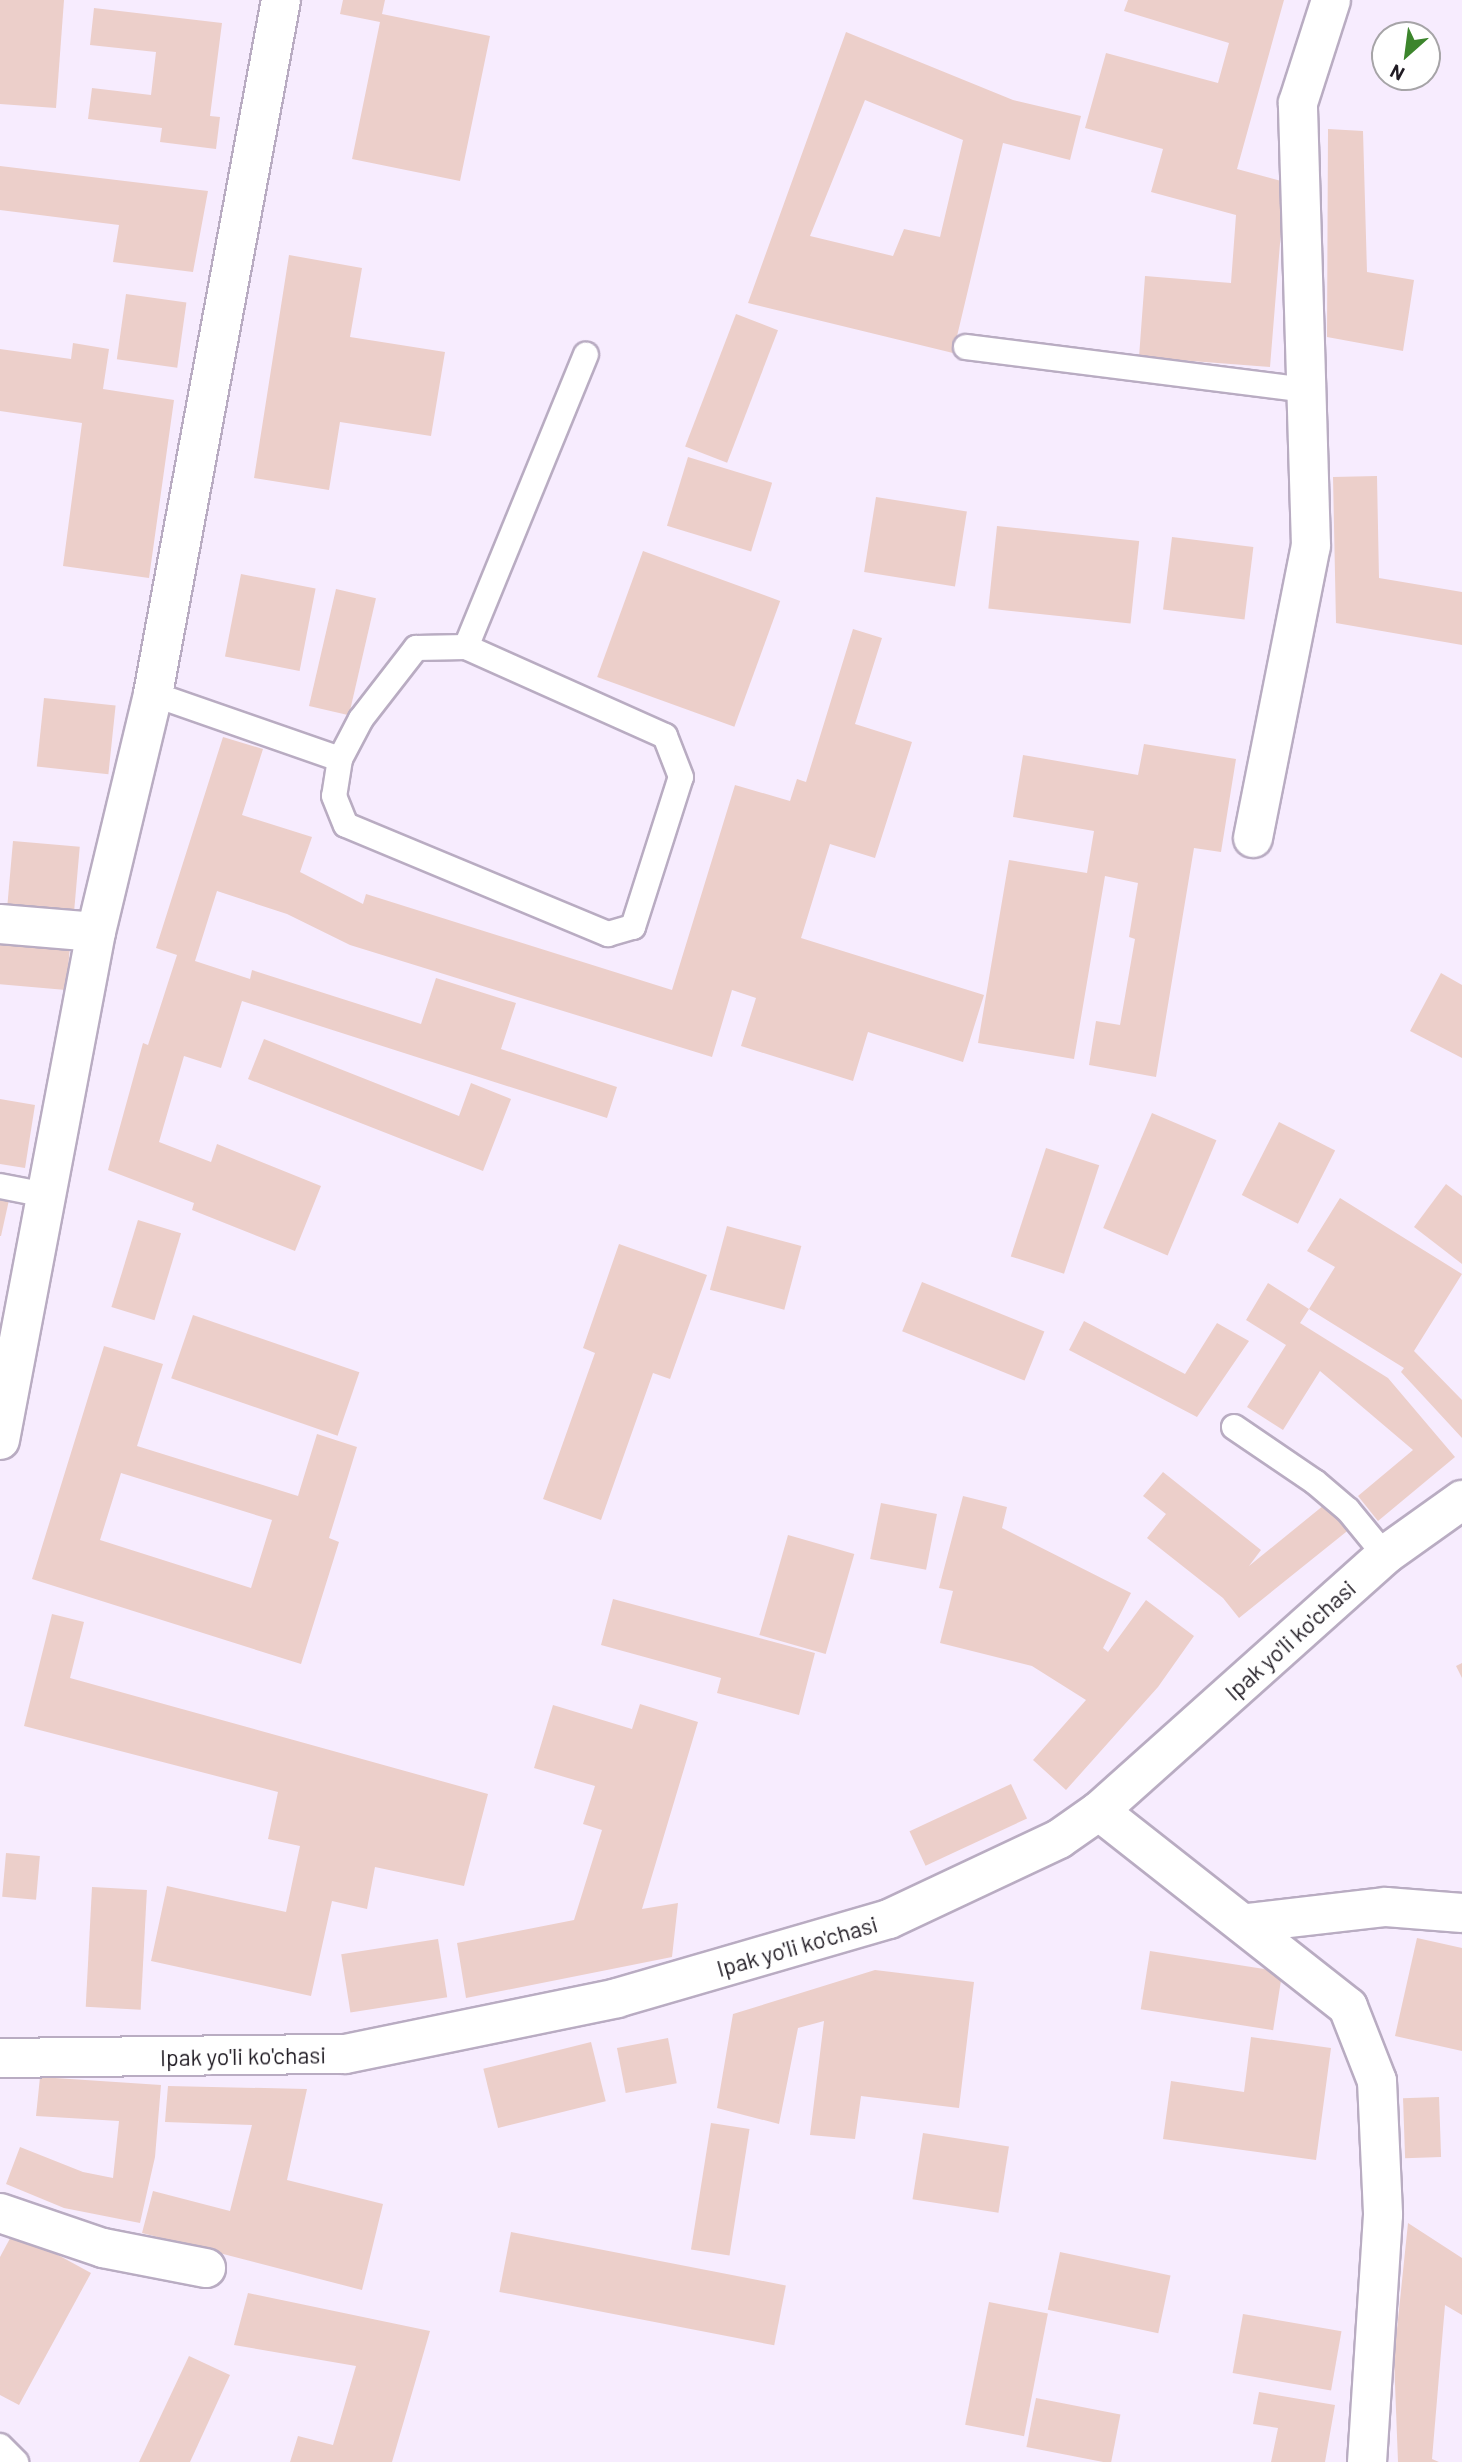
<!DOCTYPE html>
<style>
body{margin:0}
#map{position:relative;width:1462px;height:2462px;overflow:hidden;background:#f7ecfe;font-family:Barlow,sans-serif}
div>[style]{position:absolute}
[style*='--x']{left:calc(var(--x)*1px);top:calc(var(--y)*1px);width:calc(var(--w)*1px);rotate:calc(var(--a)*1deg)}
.building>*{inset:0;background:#eccfca;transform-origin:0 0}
.roads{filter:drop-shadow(2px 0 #b9acc2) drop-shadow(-2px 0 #b9acc2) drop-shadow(0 2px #b9acc2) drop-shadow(0 -2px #b9acc2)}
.lane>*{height:24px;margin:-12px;padding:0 12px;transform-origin:12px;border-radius:12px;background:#fff}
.street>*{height:38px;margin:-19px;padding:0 19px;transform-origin:19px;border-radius:19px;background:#fff}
.secondary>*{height:38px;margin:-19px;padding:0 19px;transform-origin:19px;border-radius:19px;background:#fff}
span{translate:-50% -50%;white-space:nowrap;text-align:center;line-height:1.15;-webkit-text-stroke:7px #fff;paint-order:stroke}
.street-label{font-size:23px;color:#201b23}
.north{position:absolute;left:1371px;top:21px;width:70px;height:70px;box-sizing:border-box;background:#fff;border:2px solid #a6a4a7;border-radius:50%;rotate:208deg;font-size:19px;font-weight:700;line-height:28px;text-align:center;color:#201b23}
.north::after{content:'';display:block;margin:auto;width:24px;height:32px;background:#3c852c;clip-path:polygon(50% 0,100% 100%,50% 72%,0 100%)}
</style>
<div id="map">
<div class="building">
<div style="clip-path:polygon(0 0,64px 0,56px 108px,0 104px)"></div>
<div style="clip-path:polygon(343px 0,385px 0,382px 14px,490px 36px,460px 181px,352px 159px,380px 22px,340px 14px)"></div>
<div style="clip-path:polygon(1128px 0,1284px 0,1237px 169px,1285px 182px,1270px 367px,1139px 357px,1145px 276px,1231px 283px,1236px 215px,1151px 192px,1163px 149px,1085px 128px,1106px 53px,1218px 83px,1229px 43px,1124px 11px)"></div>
<div style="clip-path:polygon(94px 8px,222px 23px,210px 116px,220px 117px,216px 149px,160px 142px,162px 128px,88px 119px,92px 88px,151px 95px,156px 52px,90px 45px)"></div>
<div style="clip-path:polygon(evenodd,846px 32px,1013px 100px,1081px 116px,1070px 160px,1003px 143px,953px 353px,748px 303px,846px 32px,865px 100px,963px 140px,940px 237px,904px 229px,893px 256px,810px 236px,865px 100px)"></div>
<div style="clip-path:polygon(1328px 129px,1363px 131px,1367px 272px,1414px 280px,1403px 351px,1327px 337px)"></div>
<div style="clip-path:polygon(0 166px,208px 191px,193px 272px,113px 262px,119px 225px,0 210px)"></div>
<div style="clip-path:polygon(289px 255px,362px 268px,350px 337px,445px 352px,431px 436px,340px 422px,329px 490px,254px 478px)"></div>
<div style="left:126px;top:294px;width:61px;height:66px;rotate:8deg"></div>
<div style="left:736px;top:314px;width:45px;height:142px;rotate:21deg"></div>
<div style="clip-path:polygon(73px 343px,109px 349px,103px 389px,174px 400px,149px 578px,63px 566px,82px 423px,0 411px,0 349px,71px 359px)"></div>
<div style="left:688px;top:457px;width:88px;height:72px;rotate:17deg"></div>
<div style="clip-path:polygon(1377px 476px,1379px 578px,1462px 592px,1462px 645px,1336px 623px,1333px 477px)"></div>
<div style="left:876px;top:497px;width:92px;height:76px;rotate:9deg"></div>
<div style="left:997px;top:526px;width:143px;height:83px;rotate:6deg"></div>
<div style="left:1172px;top:537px;width:82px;height:73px;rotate:7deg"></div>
<div style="left:643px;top:551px;width:146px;height:134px;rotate:20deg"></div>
<div style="left:241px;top:574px;width:76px;height:84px;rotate:11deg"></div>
<div style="left:336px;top:589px;width:41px;height:120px;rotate:13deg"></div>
<div style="clip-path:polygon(853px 629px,882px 638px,855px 724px,912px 742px,875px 858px,830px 844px,801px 938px,984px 995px,963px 1062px,868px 1032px,853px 1081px,741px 1046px,756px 998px,732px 990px,712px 1057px,350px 945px,287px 914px,217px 891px,195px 961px,250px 979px,252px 970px,421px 1024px,436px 978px,516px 1003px,501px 1049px,617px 1087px,607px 1118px,242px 1001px,221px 1068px,184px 1056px,159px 1142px,211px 1162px,217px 1144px,321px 1186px,295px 1251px,192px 1210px,194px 1203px,108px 1170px,143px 1043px,148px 1045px,177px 955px,156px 948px,223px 737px,263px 749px,242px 815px,312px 837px,300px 872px,363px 904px,366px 894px,672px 990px,735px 785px,790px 801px,797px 779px,806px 782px)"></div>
<div style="left:44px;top:698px;width:72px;height:69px;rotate:6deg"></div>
<div style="clip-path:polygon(1144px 744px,1236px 759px,1221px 852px,1194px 848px,1156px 1077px,1089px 1065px,1096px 1021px,1120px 1025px,1135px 939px,1129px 937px,1138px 883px,1105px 876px,1074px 1059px,978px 1043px,1009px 860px,1087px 873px,1094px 831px,1013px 817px,1023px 755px,1138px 775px)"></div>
<div style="left:13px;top:841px;width:67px;height:66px;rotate:5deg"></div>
<div style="left:0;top:943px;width:70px;height:41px;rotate:5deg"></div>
<div style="clip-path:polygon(1441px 973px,1462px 985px,1462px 1058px,1410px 1031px)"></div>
<div style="clip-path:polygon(264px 1039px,459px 1116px,471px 1083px,511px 1099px,483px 1171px,248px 1079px)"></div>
<div style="clip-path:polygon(0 1099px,35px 1105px,25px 1168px,0 1164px)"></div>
<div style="left:1152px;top:1113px;width:70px;height:125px;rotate:23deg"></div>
<div style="left:1279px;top:1122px;width:63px;height:82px;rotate:27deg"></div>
<div style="left:1046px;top:1148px;width:56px;height:114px;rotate:18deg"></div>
<div style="clip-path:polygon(1446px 1184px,1462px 1196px,1462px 1264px,1414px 1227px)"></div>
<div style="clip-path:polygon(0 1198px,9px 1200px,1px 1236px,0 1236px)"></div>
<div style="clip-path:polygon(1340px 1198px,1462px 1274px,1414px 1351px,1462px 1400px,1462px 1438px,1401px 1372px,1404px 1368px,1309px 1309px,1300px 1323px,1388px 1378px,1455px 1457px,1378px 1521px,1358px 1496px,1413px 1450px,1320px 1371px,1283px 1430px,1247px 1407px,1286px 1345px,1246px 1320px,1268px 1283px,1309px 1309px,1335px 1267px,1307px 1251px)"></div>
<div style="left:138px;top:1220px;width:45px;height:91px;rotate:17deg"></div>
<div style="left:727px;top:1226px;width:77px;height:66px;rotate:15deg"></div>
<div style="clip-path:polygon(619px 1244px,707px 1275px,670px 1379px,653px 1373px,601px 1520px,543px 1499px,595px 1353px,583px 1348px)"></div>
<div style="left:922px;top:1282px;width:132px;height:53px;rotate:22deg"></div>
<div style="left:193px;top:1315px;width:176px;height:67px;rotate:19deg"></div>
<div style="clip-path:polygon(1084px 1321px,1185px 1374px,1217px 1323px,1249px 1341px,1197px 1417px,1069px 1350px)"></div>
<div style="clip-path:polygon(evenodd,104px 1346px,163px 1364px,137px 1446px,298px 1496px,317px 1434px,357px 1447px,329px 1538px,339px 1542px,301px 1664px,32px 1579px,104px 1346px,121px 1473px,272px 1520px,251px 1588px,100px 1540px,121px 1473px)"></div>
<div style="clip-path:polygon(1163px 1472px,1261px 1550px,1249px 1566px,1329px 1501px,1351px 1528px,1239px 1618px,1223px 1598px,1147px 1538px,1166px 1514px,1143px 1496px)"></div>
<div style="clip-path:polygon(963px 1496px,1007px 1507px,1002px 1528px,1131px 1593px,1103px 1648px,1108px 1652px,1146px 1600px,1194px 1636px,1158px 1687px,1066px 1790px,1033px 1760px,1086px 1700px,1032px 1666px,940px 1643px,953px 1591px,939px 1588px)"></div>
<div style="left:881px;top:1503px;width:57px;height:57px;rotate:11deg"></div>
<div style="left:788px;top:1535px;width:69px;height:104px;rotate:16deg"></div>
<div style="clip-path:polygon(613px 1599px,815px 1653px,799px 1715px,717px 1693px,721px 1678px,601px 1645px)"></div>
<div style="clip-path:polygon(52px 1614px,84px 1622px,70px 1678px,488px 1794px,464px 1886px,375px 1867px,367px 1909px,332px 1901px,311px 1996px,151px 1961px,167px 1886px,286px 1912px,300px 1846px,268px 1839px,278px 1792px,24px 1726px)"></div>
<div style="clip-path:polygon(1462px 1663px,1462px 1678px,1456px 1666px)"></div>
<div style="clip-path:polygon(640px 1704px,698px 1722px,642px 1909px,678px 1903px,672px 1957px,466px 1998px,457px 1943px,574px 1920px,602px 1830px,583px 1824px,595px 1786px,534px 1768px,553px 1705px,632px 1729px)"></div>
<div style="left:1011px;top:1784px;width:38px;height:112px;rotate:65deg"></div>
<div style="left:6px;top:1853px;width:34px;height:44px;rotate:5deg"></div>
<div style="left:92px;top:1887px;width:55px;height:120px;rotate:3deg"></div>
<div style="clip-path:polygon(1417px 1938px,1462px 1948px,1462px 2051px,1395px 2036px)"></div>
<div style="left:438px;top:1939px;width:59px;height:98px;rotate:81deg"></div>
<div style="left:1150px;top:1951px;width:134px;height:59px;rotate:9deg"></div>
<div style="clip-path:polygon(875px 1970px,974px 1982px,959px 2108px,861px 2096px,855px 2139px,810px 2135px,824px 2021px,798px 2028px,779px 2124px,717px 2108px,733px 2014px)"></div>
<div style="clip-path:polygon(1251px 2037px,1331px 2048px,1316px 2160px,1163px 2139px,1171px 2081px,1244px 2092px)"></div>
<div style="left:668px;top:2038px;width:46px;height:52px;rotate:79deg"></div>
<div style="left:591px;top:2042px;width:61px;height:111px;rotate:76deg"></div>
<div style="clip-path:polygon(40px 2077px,161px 2085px,155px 2157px,140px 2223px,64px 2208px,6px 2184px,20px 2147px,83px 2172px,113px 2178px,119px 2121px,36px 2116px)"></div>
<div style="clip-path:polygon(168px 2086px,307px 2089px,287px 2180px,383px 2204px,362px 2290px,142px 2233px,153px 2191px,230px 2211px,252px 2125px,165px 2122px)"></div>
<div style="left:1439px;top:2097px;width:60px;height:36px;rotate:88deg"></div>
<div style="left:711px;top:2123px;width:39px;height:128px;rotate:9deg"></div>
<div style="left:923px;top:2133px;width:87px;height:67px;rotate:9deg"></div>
<div style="clip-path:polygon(1408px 2223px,1462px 2258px,1462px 2315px,1445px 2305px,1432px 2459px,1439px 2462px,1398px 2462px,1394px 2358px)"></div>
<div style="clip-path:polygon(14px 2231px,91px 2273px,19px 2405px,0 2395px,0 2257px)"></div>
<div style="left:511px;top:2232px;width:280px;height:61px;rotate:11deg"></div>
<div style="left:1060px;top:2252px;width:113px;height:59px;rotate:12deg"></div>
<div style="clip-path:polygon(248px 2293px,430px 2331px,392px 2462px,290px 2462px,298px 2436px,333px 2445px,356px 2366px,234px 2345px)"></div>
<div style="left:989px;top:2302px;width:60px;height:125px;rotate:11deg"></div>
<div style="left:1243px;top:2314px;width:100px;height:60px;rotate:10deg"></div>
<div style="clip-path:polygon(189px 2356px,230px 2375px,190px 2462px,139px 2462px)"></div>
<div style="clip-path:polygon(1259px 2392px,1335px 2405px,1325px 2462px,1271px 2462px,1278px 2428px,1253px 2424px)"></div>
<div style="left:1036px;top:2398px;width:86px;height:50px;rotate:11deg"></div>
</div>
<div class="roads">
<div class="lane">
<div style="--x:966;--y:347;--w:344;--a:7.2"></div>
<div style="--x:153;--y:694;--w:198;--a:19.2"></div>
<div style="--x:340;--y:759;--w:45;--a:-62.3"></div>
<div style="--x:361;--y:719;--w:90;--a:-52.2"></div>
<div style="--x:416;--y:648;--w:50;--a:-1.1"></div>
<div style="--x:466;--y:647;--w:316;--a:-67.7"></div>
<div style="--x:340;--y:759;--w:37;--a:99"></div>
<div style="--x:334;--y:796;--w:31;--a:68"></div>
<div style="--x:346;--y:825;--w:284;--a:22.6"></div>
<div style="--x:608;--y:934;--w:26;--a:-16"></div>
<div style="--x:633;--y:927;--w:157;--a:-72.3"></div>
<div style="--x:681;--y:777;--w:44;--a:-111.3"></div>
<div style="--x:665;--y:736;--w:218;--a:-155.9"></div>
<div style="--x:0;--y:1186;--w:47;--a:11.1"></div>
<div style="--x:1234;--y:1427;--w:98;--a:34.2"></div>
<div style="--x:1315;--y:1482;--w:43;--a:40.3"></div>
<div style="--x:1348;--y:1510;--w:58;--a:50.6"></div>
<div style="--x:0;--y:2446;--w:23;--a:45"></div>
</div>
<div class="street">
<div style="--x:1253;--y:838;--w:298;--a:-78.8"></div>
<div style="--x:1311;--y:546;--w:443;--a:-91.7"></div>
<div style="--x:1298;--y:103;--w:108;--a:-72.2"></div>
<div style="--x:0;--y:924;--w:96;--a:4.8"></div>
<div style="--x:0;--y:1440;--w:517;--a:-79.3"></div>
<div style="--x:96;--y:932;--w:245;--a:-76.5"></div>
<div style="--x:153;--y:694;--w:706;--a:-79.55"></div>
<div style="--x:1099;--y:1811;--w:317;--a:38.2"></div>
<div style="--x:1348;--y:2007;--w:79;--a:68.6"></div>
<div style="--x:1377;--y:2081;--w:134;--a:87.4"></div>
<div style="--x:1383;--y:2215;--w:248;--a:93.7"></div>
<div style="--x:1247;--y:1923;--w:140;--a:-6.6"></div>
<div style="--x:1386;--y:1907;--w:76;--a:4.5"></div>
<div style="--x:0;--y:2213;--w:109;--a:18.8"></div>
<div style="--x:103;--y:2248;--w:105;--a:11"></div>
</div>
<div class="secondary">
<div style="--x:0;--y:2058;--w:345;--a:-0.7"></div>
<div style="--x:345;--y:2054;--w:278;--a:-11.6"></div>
<div style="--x:617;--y:1998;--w:283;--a:-16.2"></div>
<div style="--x:889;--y:1919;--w:188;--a:-25.2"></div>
<div style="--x:1059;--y:1839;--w:49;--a:-35"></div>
<div style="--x:1099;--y:1811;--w:384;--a:-41.8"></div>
<div style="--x:1385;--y:1555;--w:95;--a:-35.5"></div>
</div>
</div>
<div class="street-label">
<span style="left:1290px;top:1640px;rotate:-42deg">Ipak yo'li ko'chasi</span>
<span style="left:797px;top:1946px;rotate:-16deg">Ipak yo'li ko'chasi</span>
<span style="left:243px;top:2056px;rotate:-1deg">Ipak yo'li ko'chasi</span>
</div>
<div class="north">N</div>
</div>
